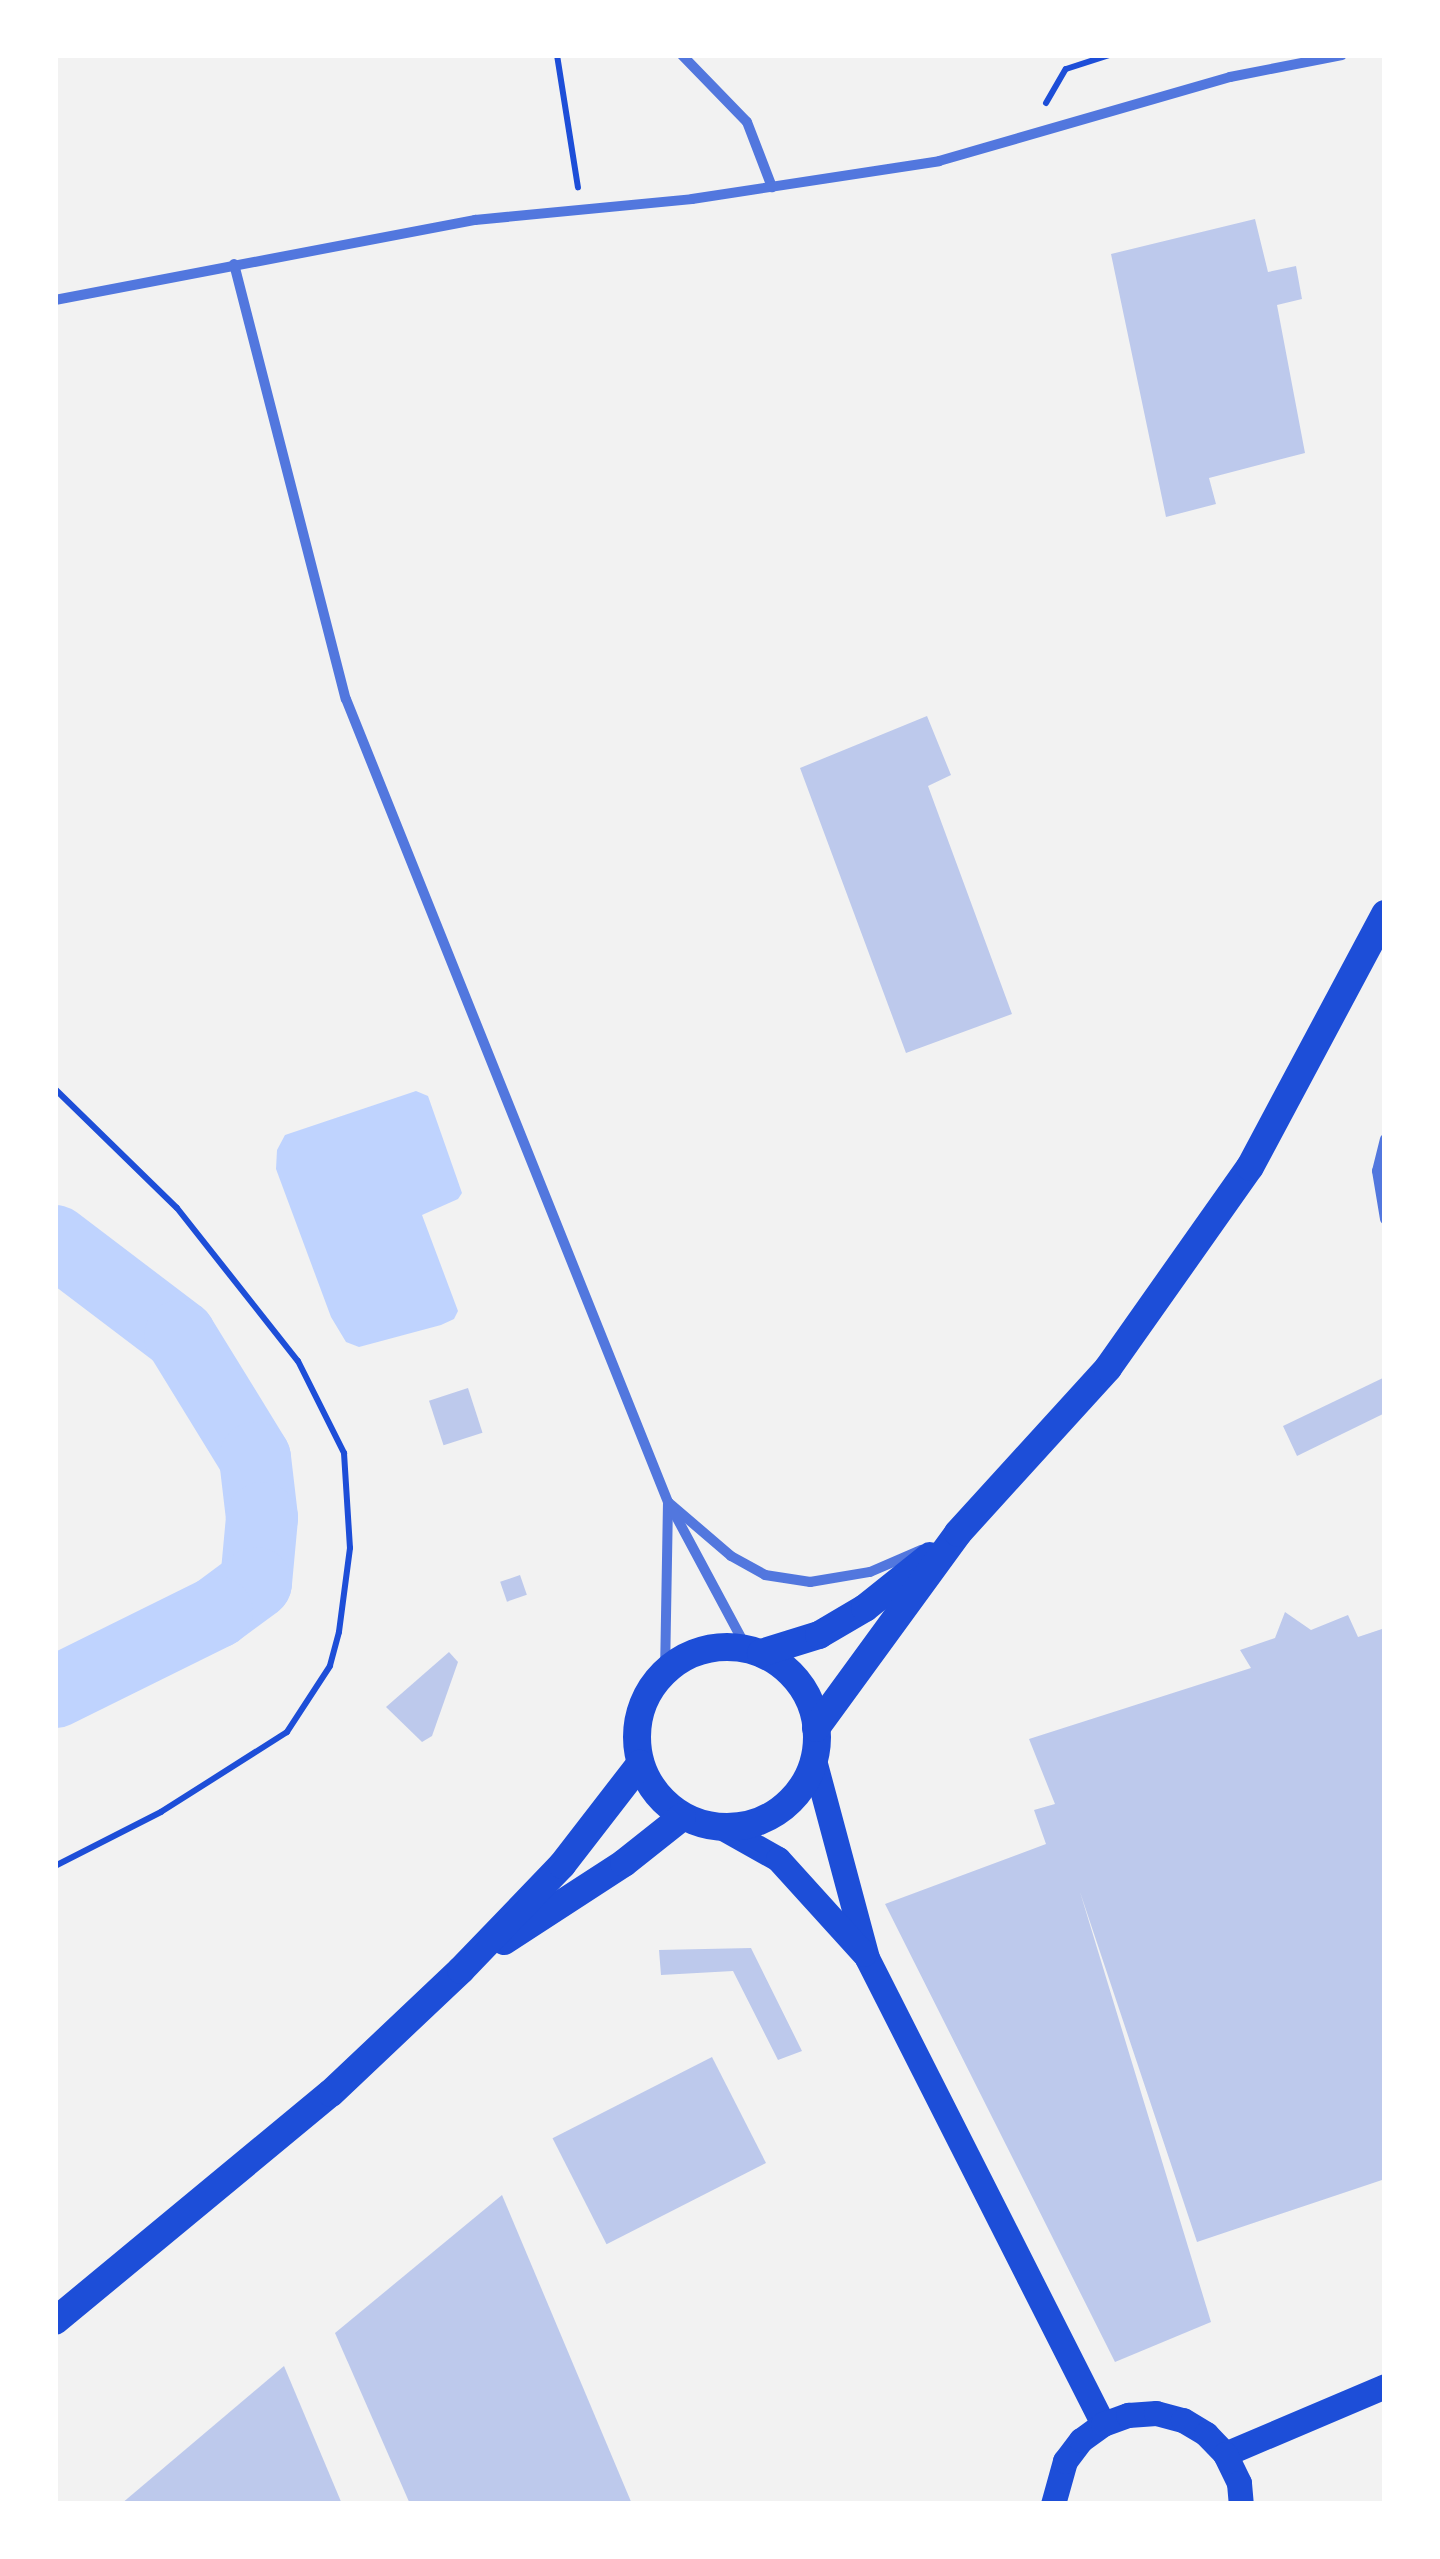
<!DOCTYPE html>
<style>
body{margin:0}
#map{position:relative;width:1440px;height:2559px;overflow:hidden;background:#f2f2f2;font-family:"Roboto Condensed",sans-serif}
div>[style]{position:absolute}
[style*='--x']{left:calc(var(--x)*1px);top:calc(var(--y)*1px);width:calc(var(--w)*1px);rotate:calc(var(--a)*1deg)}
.water>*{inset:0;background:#bfd3fe}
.river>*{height:72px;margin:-36px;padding:0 36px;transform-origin:36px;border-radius:36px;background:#bfd3fe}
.building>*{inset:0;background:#bdc9ec;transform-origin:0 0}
.path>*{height:6px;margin:-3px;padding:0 3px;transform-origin:3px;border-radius:3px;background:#1d4ed8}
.minor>*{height:10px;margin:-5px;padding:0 5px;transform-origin:5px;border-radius:5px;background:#5277de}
.primary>*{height:25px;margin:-12.5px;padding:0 12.5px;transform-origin:12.5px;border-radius:12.5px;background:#1d4ed8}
.trunk>*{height:28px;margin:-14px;padding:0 14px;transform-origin:14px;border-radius:14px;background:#1d4ed8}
.trunk>.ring{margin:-14px;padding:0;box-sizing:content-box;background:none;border:28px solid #1d4ed8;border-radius:50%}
span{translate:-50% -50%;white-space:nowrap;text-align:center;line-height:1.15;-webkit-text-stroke:9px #fff;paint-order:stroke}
.frame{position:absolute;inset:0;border:58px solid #fff;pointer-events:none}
</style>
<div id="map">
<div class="water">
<div style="clip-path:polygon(416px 1091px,428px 1096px,462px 1193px,458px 1199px,422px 1215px,458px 1311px,454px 1319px,441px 1325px,359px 1347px,346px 1342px,331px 1317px,276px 1169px,277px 1150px,285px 1135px)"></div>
</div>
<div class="river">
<div style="--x:55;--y:1241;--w:157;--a:37.2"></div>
<div style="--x:180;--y:1336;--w:143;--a:58.4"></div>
<div style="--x:255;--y:1458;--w:60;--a:83.3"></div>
<div style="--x:262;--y:1518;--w:65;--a:95.3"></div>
<div style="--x:256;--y:1583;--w:49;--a:143.4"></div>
<div style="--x:217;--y:1612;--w:181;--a:153.7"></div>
</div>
<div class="building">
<div style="clip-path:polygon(1255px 219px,1268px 272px,1296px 266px,1302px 299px,1277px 305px,1305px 453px,1209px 478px,1216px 504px,1166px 517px,1111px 254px)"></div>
<div style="clip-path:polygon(927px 716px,951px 775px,928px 786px,1012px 1014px,906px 1053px,800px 768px)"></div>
<div style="clip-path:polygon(1385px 1377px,1385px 1413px,1297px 1456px,1283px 1426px)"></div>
<div style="left:468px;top:1388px;width:47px;height:41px;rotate:72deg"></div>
<div style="left:520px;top:1575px;width:21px;height:21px;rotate:71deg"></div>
<div style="clip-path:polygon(1285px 1612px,1311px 1630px,1348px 1615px,1358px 1637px,1385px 1628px,1385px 2179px,1197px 2242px,1080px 1892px,1211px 2322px,1115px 2362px,885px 1904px,1046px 1844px,1034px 1810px,1055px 1804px,1029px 1739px,1251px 1668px,1240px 1650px,1275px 1638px)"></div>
<div style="clip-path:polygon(449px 1652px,458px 1662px,432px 1736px,422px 1742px,386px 1707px)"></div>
<div style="clip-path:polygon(751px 1948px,802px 2051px,778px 2060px,733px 1971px,661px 1975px,659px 1950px)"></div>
<div style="left:712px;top:2057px;width:119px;height:179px;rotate:63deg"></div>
<div style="clip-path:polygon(502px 2195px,632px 2504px,410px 2504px,335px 2333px)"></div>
<div style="clip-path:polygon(284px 2366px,342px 2504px,121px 2504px)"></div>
</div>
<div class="path">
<div style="--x:557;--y:55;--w:134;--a:81"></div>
<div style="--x:1046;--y:103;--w:39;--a:-60"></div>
<div style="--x:1066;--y:69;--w:45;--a:-18"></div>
<div style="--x:55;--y:1089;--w:170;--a:44.3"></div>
<div style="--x:177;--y:1208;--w:195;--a:51.7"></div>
<div style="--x:298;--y:1361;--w:103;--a:63.4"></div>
<div style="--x:344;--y:1453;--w:95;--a:86.4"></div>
<div style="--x:350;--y:1548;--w:85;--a:97.5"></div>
<div style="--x:339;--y:1632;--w:35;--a:105"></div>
<div style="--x:330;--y:1666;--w:79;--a:123.1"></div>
<div style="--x:287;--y:1732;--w:149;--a:147.6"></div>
<div style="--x:161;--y:1812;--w:119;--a:153"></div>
</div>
<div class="minor">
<div style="--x:682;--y:55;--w:93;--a:45.9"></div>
<div style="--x:747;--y:122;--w:70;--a:69"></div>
<div style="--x:234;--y:264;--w:449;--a:75.6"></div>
<div style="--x:346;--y:699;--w:865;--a:68.15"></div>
<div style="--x:668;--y:1502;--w:169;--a:91"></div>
<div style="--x:55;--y:300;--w:428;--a:-10.8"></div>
<div style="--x:475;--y:220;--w:218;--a:-5.5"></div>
<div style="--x:692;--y:199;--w:250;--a:-8.7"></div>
<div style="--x:939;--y:161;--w:303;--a:-16.1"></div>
<div style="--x:1230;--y:77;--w:114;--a:-11.1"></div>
<div style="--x:1385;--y:1139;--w:33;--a:104"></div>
<div style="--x:1377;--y:1171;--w:49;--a:80.5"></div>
<div style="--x:668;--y:1502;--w:83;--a:40.6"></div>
<div style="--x:731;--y:1556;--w:39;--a:29"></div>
<div style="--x:765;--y:1575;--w:46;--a:8.8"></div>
<div style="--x:810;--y:1582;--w:61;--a:-9.5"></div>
<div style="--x:870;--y:1572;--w:56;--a:-23.3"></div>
<div style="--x:671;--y:1507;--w:161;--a:61.8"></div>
</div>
<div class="primary">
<div style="--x:814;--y:1760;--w:205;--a:75"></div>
<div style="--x:867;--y:1958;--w:522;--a:63.14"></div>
<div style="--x:723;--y:1828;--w:63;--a:29.4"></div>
<div style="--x:778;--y:1859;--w:128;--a:47.8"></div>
<div style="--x:1225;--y:2454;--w:174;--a:-23"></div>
<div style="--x:1053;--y:2504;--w:45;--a:-74.4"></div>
<div style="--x:1065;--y:2461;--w:26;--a:-53"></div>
<div style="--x:1081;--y:2440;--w:27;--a:-36"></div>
<div style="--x:1103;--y:2424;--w:27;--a:-20"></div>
<div style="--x:1128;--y:2415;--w:28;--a:-4"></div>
<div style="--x:1156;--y:2413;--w:28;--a:15"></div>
<div style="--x:1183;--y:2420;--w:27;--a:31"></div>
<div style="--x:1206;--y:2434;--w:28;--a:46"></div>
<div style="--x:1225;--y:2454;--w:32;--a:64"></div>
<div style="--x:1239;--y:2483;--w:21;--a:85"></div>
</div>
<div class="trunk">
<div class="ring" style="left:637px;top:1647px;width:152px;height:152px"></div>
<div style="--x:761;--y:1653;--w:61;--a:-17.2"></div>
<div style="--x:819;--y:1635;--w:53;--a:-30.4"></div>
<div style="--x:865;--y:1608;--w:83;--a:-38.7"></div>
<div style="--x:816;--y:1728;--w:241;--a:-53.9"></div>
<div style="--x:958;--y:1533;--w:223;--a:-47.7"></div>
<div style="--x:1108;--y:1368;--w:246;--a:-54.8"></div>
<div style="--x:1250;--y:1167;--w:287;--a:-61.9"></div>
<div style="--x:504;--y:1941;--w:143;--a:-33"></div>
<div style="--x:624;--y:1863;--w:74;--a:-38.4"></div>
<div style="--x:55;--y:2321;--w:358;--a:-39.6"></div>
<div style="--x:331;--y:2093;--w:179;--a:-43.4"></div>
<div style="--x:461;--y:1970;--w:146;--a:-46.1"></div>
<div style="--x:562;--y:1865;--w:128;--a:-52.3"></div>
</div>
<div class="frame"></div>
</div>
